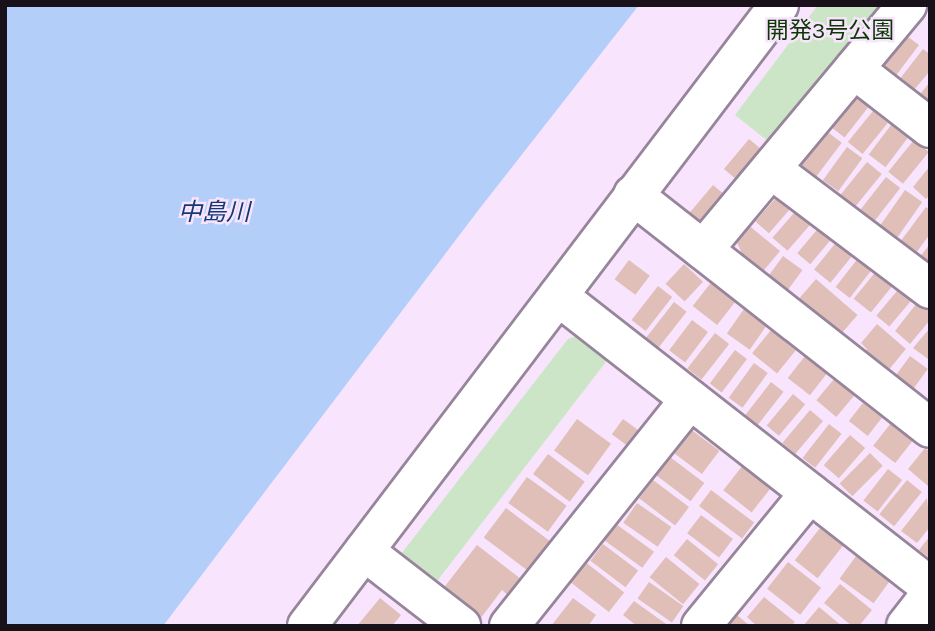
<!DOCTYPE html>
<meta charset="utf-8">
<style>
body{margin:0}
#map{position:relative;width:935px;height:631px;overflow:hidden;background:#f8e5fd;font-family:Karla,"Noto Sans JP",sans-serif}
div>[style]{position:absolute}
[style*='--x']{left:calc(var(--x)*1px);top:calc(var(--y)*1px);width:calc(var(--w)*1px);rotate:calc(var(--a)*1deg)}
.green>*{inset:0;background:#cbe5c6}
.water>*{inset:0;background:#b3cef9}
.building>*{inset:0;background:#dfbfb8;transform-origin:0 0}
.roads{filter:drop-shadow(2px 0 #97859b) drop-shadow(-2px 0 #97859b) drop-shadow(0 2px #97859b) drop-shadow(0 -2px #97859b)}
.minor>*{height:38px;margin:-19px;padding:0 19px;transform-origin:19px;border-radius:19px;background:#fff}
span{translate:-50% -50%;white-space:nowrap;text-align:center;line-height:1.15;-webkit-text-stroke:5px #f8e5fd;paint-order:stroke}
.park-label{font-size:23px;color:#0b3704}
.water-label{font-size:24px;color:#123976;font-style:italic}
.frame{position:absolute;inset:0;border:7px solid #181119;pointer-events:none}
</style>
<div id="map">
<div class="green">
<div style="clip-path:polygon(818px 5px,883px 5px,773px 145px,735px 115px)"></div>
<div style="clip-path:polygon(584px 334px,612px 354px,431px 589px,406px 570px,401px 554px,568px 339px)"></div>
</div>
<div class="water">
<div style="clip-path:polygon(5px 5px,639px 5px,480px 208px,163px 626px,5px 626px)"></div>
</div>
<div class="building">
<div style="left:903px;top:33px;width:20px;height:40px;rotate:37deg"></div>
<div style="clip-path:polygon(923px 49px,930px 54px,930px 71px,913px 91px,899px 80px)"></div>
<div style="clip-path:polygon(930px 82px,930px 110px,916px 99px)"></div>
<div style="left:855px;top:95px;width:18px;height:40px;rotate:38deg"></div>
<div style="left:873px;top:111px;width:19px;height:40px;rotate:39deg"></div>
<div style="left:891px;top:125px;width:21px;height:37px;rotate:37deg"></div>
<div style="left:825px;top:130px;width:21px;height:42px;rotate:37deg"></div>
<div style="left:749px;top:139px;width:23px;height:39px;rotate:40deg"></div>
<div style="left:914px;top:140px;width:19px;height:41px;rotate:39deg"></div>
<div style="left:847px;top:147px;width:19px;height:41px;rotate:36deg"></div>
<div style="left:867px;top:162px;width:19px;height:42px;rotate:39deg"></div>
<div style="clip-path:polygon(930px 166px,930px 195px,926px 199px,913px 187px)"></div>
<div style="left:886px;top:177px;width:18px;height:41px;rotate:38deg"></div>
<div style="left:713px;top:185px;width:23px;height:38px;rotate:40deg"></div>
<div style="left:905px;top:190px;width:21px;height:43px;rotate:35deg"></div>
<div style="left:781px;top:192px;width:18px;height:39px;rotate:41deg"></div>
<div style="left:800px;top:206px;width:20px;height:42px;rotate:41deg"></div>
<div style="clip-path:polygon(926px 207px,930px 210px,930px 234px,916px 253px,900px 242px)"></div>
<div style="clip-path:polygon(747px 224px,780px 251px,760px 275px,747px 265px,735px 238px)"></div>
<div style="left:821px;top:225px;width:17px;height:37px;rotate:40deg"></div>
<div style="left:838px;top:240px;width:21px;height:38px;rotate:39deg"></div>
<div style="clip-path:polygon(930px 244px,930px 265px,919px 258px)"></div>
<div style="left:783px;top:256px;width:24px;height:34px;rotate:36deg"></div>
<div style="left:859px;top:257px;width:18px;height:38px;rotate:38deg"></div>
<div style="left:629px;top:260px;width:26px;height:24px;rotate:37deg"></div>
<div style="left:684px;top:264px;width:26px;height:27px;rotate:43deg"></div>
<div style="left:877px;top:270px;width:22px;height:37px;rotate:39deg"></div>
<div style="left:816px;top:279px;width:55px;height:32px;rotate:41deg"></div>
<div style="left:713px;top:280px;width:31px;height:33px;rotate:38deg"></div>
<div style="left:902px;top:285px;width:17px;height:40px;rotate:40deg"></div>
<div style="left:658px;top:286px;width:18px;height:43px;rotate:38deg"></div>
<div style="clip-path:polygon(920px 299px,930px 307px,930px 320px,910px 344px,895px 331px)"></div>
<div style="left:674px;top:302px;width:16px;height:46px;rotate:38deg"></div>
<div style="left:744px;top:309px;width:28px;height:30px;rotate:35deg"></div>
<div style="left:692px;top:320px;width:20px;height:38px;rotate:37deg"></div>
<div style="clip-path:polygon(877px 324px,906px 349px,881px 379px,858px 359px,867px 349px,861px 343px)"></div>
<div style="clip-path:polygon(930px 328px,930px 357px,928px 359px,913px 348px)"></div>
<div style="left:771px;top:330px;width:32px;height:30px;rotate:39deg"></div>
<div style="left:715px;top:333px;width:18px;height:45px;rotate:38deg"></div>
<div style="left:735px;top:350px;width:15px;height:42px;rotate:37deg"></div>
<div style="left:805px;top:356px;width:28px;height:28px;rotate:38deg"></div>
<div style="left:910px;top:356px;width:22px;height:31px;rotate:36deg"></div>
<div style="left:754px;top:363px;width:17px;height:43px;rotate:36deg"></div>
<div style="left:835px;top:378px;width:26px;height:29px;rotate:40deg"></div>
<div style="left:771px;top:382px;width:16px;height:44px;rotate:38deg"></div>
<div style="left:793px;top:394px;width:16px;height:41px;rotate:40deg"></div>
<div style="left:863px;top:403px;width:24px;height:23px;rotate:38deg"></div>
<div style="left:810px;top:410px;width:17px;height:43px;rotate:40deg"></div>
<div style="left:577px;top:419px;width:42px;height:39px;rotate:36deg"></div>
<div style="left:623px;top:419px;width:29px;height:19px;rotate:36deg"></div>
<div style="left:891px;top:423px;width:28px;height:29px;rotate:38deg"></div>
<div style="left:829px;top:424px;width:16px;height:43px;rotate:38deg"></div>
<div style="left:689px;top:428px;width:38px;height:29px;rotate:37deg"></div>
<div style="left:850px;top:435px;width:20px;height:40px;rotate:41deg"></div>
<div style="clip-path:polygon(925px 448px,930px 452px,928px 486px,908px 469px)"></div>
<div style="left:870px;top:453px;width:18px;height:43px;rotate:45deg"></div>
<div style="left:548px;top:454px;width:46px;height:25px;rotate:37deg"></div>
<div style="left:670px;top:457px;width:43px;height:23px;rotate:37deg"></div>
<div style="left:743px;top:465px;width:36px;height:32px;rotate:38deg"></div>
<div style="left:888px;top:469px;width:18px;height:40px;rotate:38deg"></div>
<div style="left:527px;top:477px;width:49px;height:32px;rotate:36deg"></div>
<div style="left:653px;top:480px;width:45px;height:23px;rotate:37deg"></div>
<div style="left:907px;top:480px;width:19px;height:44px;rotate:39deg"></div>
<div style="left:711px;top:490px;width:54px;height:20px;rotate:37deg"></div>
<div style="clip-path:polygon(927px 498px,930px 527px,917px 543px,901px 531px)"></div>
<div style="left:637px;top:503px;width:42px;height:24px;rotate:35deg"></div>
<div style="left:506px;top:508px;width:59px;height:37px;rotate:37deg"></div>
<div style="left:701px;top:515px;width:40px;height:23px;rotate:37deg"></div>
<div style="left:616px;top:524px;width:47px;height:20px;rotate:36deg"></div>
<div style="left:820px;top:528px;width:29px;height:41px;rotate:38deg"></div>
<div style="clip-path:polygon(930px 536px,930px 558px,919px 550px)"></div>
<div style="left:687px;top:539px;width:40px;height:21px;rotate:39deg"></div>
<div style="left:603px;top:544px;width:44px;height:21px;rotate:37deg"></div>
<div style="clip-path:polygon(477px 545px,525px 582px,512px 599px,502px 590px,480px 619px,442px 590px)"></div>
<div style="left:856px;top:556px;width:42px;height:28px;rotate:36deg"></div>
<div style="left:666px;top:557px;width:43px;height:26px;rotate:39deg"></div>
<div style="left:584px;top:561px;width:51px;height:25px;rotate:38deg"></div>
<div style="left:788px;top:562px;width:42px;height:34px;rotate:38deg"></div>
<div style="left:649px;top:582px;width:42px;height:20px;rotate:35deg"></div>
<div style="clip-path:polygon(840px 584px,872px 610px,859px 626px,852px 626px,824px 603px)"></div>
<div style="clip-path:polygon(764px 597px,795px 622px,791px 626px,757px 626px,747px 617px)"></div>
<div style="clip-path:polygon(380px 598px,401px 615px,392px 626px,357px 626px)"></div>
<div style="clip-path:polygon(573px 598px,596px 615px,588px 626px,551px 626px)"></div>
<div style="clip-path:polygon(634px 601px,669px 626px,637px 626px,623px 615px)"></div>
<div style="clip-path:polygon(819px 607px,842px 626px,803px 626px)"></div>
<div style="clip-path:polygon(737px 615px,750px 626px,728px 626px)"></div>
</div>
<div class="roads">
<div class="minor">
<div style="--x:854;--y:69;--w:96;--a:37.8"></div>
<div style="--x:771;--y:169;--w:199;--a:37"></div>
<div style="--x:633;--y:195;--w:377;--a:38.1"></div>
<div style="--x:703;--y:250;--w:319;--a:-50.2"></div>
<div style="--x:558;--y:296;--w:472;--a:38"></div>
<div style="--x:364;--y:551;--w:123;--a:37.7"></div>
<div style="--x:307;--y:626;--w:780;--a:-52.76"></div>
<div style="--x:509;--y:626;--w:290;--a:-51.4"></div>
<div style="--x:701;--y:626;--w:172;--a:-50.7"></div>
<div style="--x:906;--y:626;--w:39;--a:-52"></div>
</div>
</div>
<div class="park-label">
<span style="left:830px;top:31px">開発3号公園</span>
</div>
<div class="water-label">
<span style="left:214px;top:213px">中島川</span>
</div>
<div class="frame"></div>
</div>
